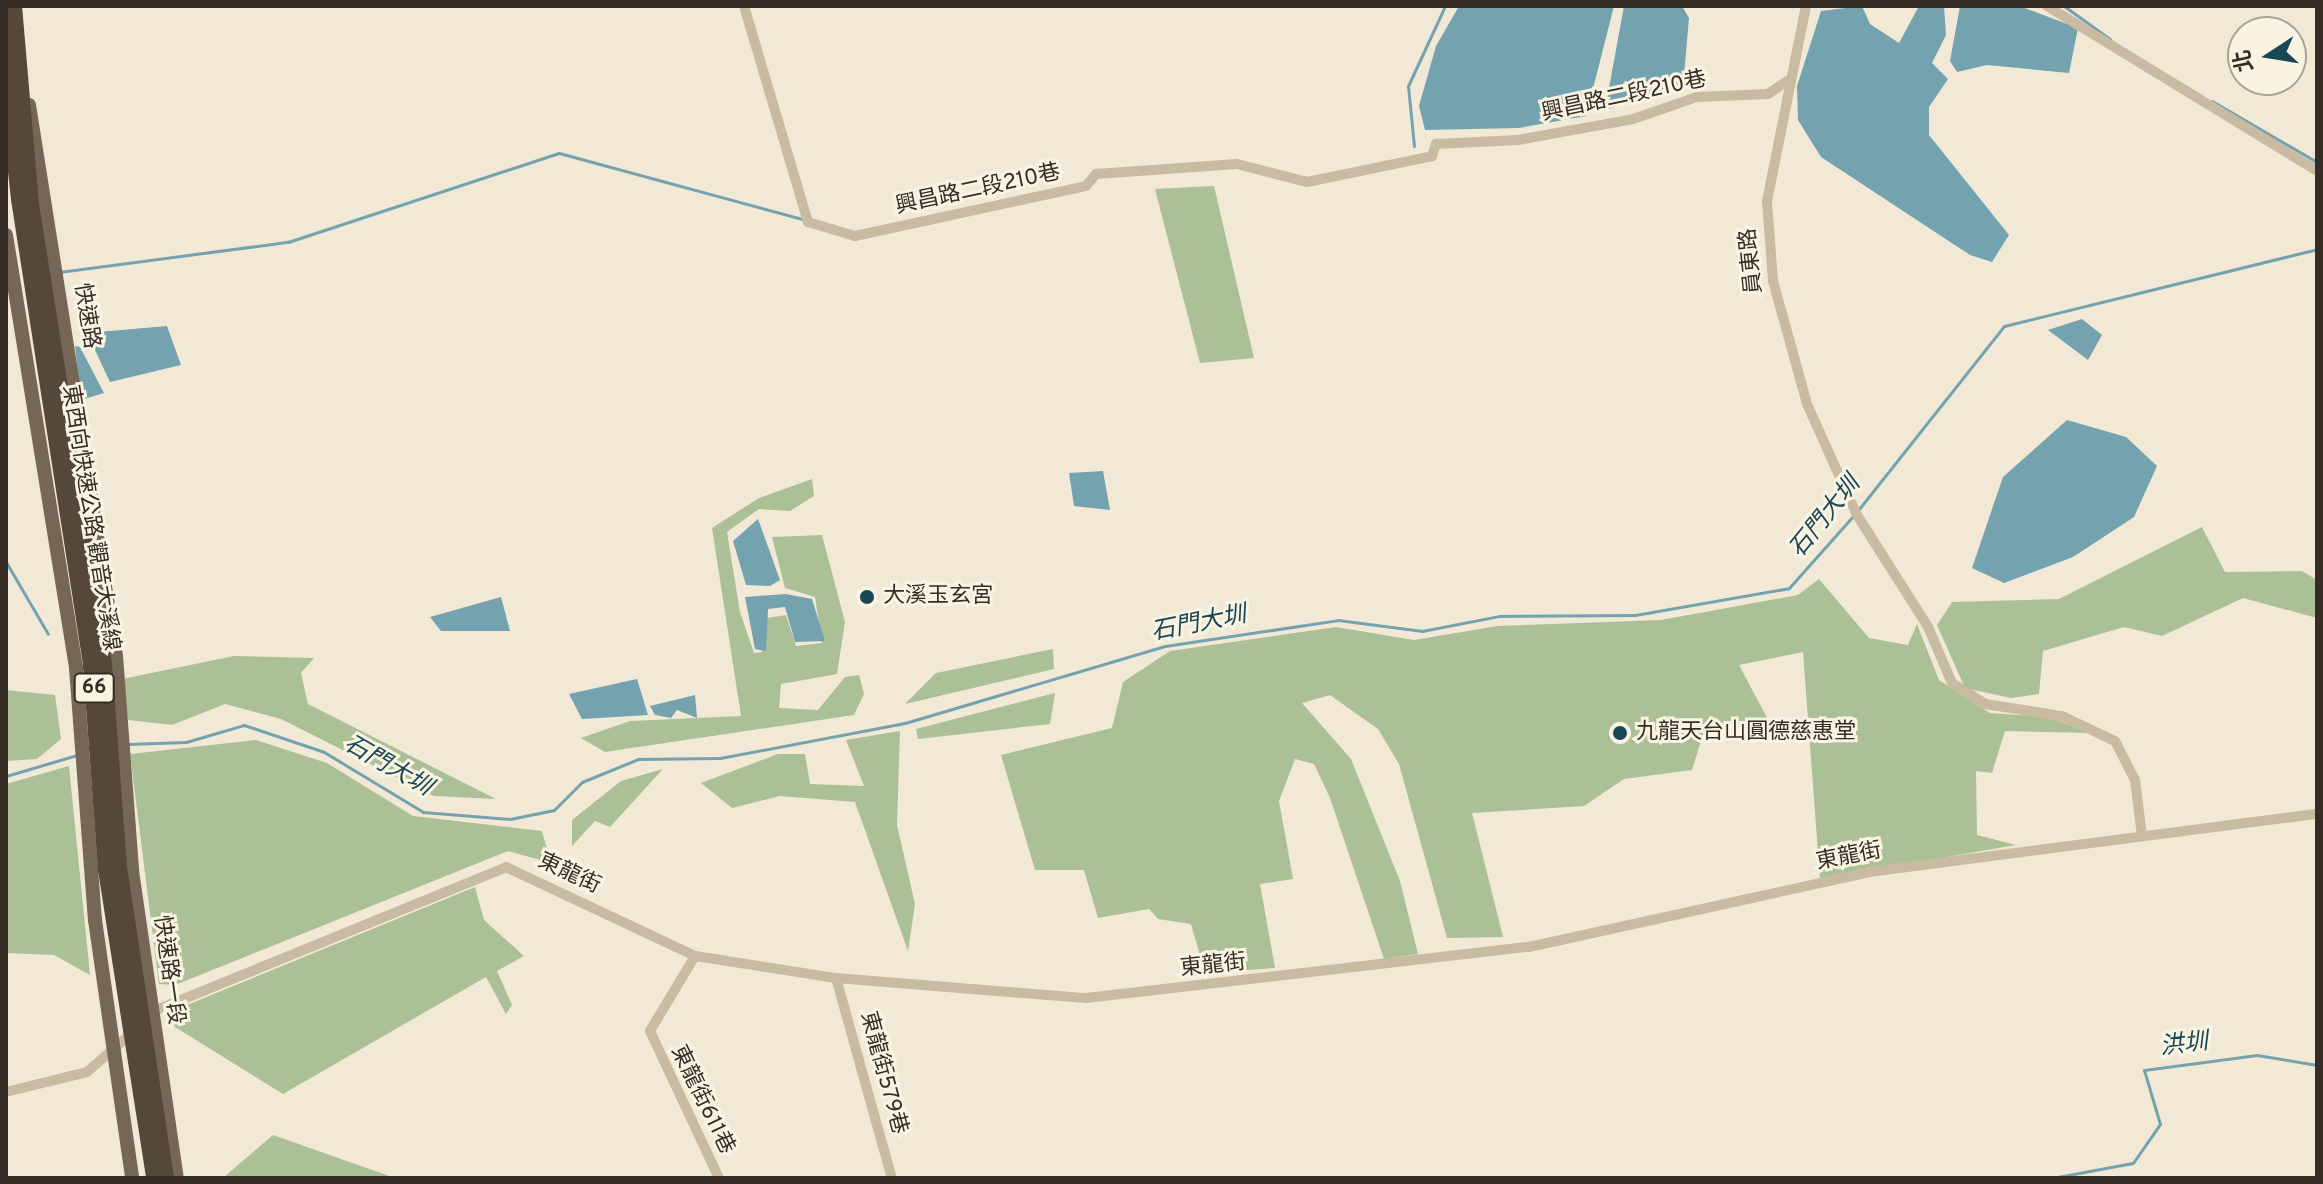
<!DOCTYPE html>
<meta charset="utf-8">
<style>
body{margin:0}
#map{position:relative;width:2323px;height:1184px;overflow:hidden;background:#f1e9d6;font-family:Overpass,"Noto Sans TC",sans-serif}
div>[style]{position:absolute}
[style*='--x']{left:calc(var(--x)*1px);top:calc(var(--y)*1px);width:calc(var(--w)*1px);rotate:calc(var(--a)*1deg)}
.green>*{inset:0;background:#abc096}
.water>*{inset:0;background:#74a2af}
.stream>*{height:3px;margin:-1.5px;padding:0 1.5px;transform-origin:1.5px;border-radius:1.5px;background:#74a2af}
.minor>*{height:10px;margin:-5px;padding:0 5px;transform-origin:5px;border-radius:5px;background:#c9bba2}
.major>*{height:14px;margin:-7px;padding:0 7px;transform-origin:7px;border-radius:7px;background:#766655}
.highway>*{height:16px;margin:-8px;padding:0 8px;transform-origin:8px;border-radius:8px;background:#55483b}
.highway-bridge>*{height:16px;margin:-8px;padding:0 8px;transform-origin:8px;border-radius:8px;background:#55483b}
.dots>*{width:22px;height:22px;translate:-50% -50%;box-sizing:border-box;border:4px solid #f9f3e2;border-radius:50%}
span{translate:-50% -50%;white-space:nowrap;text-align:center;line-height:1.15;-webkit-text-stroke:6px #f9f3e2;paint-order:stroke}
.shield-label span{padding:2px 6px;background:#f9f3e2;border:2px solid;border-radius:6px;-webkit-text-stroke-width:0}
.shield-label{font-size:20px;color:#342c25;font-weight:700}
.street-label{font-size:22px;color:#342c25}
.poi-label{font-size:22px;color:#342c25}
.left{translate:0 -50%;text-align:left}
.water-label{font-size:24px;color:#1a4756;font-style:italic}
.frame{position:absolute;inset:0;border:8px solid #342c25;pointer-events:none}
.north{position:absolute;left:2227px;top:16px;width:80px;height:80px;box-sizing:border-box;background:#f9f3e2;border:2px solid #aaa396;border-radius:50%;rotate:258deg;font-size:22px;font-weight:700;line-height:32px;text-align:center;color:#342c25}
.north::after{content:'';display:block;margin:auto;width:28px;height:36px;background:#1a4756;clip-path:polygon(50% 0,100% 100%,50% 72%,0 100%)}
</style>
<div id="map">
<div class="green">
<div style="clip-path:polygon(1214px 186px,1254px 358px,1200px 363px,1155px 189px)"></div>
<div style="clip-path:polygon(812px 479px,814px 496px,790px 511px,759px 509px,727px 532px,740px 612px,754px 653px,762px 652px,767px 618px,786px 615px,796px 646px,822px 643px,815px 597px,785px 588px,772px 537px,822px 535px,845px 622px,837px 674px,781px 684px,779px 708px,818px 710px,845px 677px,859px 675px,864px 694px,854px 715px,605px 752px,581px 738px,630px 721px,741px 716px,712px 528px,759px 498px)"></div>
<div style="clip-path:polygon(2202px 527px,2225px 572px,2302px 571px,2317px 580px,2317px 618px,2243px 598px,2162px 636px,2124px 627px,2043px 651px,2039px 694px,2011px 698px,1965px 688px,1937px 625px,1952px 602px,2059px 599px)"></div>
<div style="clip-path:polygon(1819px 579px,1869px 638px,1908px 645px,1917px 624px,1939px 680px,1990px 713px,2050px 717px,2089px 733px,2005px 731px,1992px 773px,1976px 771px,1977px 835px,2016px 845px,1820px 879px,1803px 652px,1739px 665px,1773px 729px,1706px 725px,1692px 770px,1624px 779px,1584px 806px,1472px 813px,1503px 937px,1447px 938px,1399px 764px,1378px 729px,1330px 695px,1302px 703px,1351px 759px,1400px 881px,1418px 954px,1384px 959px,1330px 798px,1314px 764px,1295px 759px,1279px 801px,1293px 879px,1260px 884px,1275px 968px,1205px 973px,1191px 924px,1158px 919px,1149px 909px,1098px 918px,1084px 870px,1035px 870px,1001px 755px,1112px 728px,1123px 682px,1170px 651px,1336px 627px,1414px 640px,1498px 626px,1661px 620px,1798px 595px)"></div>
<div style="clip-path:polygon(1053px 649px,1054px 669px,905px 704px,936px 673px)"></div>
<div style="clip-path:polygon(234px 656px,314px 658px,301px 673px,308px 704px,496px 799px,434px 796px,281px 719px,225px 704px,172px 725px,128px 720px,122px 679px)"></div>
<div style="clip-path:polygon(6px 690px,55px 695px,61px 739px,37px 759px,6px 761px)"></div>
<div style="clip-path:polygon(1055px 693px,1050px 724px,918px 739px,916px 729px)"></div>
<div style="clip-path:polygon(900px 731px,897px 825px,915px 904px,908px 951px,855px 802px,780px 796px,732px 808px,701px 783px,778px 754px,805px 754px,810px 784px,864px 786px,846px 740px)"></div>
<div style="clip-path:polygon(256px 740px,327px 763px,413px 816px,542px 831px,551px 863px,508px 851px,175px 985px,159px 984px,130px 754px)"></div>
<div style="clip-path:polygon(69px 766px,90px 975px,54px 955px,6px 953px,6px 784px)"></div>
<div style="clip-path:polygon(663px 769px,610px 827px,595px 821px,572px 846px,572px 820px,621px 781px)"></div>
<div style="clip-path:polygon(475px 887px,484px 920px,524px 956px,497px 971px,512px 1005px,506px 1014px,486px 977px,283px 1094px,175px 1027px,170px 1012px)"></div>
<div style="clip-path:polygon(273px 1135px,395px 1178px,223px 1178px)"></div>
</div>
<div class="water">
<div style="clip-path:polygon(1459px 6px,1614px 6px,1586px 116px,1519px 128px,1425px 130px,1419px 106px,1436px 46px)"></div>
<div style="clip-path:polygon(1624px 6px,1682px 6px,1689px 18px,1683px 86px,1605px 110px)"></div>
<div style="clip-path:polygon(1862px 6px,1870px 24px,1899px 43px,1919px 6px,1944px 6px,1946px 35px,1932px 63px,1948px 79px,1929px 107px,1929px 135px,2009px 235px,1992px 262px,1970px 255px,1821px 157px,1798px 120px,1797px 86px,1821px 11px)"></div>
<div style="clip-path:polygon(1960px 6px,2019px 6px,2078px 28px,2069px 73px,1987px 65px,1957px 72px,1950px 61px)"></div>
<div style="clip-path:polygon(2082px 319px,2102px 335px,2088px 360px,2048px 330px)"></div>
<div style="clip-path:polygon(167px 326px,181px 365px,110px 382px,87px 333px)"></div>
<div style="clip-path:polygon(75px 346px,80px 347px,104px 393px,81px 400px)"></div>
<div style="clip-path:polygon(2067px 420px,2126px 437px,2157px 466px,2134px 517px,2073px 557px,2004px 583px,1972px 568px,2003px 477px)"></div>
<div style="clip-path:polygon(1103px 471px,1110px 510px,1074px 506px,1069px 473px)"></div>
<div style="clip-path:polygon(758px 519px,780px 580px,770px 586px,746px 585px,733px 541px)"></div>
<div style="clip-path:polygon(786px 594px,812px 599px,825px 641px,795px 642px,785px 607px,768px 609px,766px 651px,755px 649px,745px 597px)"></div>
<div style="clip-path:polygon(501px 597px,510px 631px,441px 631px,430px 617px)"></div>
<div style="clip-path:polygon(637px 679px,648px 715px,582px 719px,569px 694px)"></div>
<div style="clip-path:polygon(695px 695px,697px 718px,677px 710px,671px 718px,655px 715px,650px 706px)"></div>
</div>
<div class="stream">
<div style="--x:2064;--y:6;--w:57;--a:35.7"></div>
<div style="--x:2212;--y:101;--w:121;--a:30.2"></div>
<div style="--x:1414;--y:146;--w:60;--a:-95.7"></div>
<div style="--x:1408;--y:86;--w:88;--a:-65.2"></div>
<div style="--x:59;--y:272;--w:231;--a:-7.5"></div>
<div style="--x:288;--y:242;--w:285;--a:-18.2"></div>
<div style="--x:559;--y:153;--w:252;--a:15.2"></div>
<div style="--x:1859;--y:509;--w:233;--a:-51.6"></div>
<div style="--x:2004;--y:326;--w:322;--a:-13.8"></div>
<div style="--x:6;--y:562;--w:83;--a:59.7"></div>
<div style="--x:127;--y:744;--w:59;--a:-1.9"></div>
<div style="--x:186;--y:742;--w:60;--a:-16.3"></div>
<div style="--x:244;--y:725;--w:84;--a:18.6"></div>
<div style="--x:324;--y:752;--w:116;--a:31.2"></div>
<div style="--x:423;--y:812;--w:87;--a:4.6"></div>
<div style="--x:510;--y:819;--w:45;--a:-11.6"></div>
<div style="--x:554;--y:810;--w:40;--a:-45"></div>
<div style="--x:582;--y:782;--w:61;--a:-22.3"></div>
<div style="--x:638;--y:759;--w:82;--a:-0.7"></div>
<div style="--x:720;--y:758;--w:188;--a:-10.7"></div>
<div style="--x:905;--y:723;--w:271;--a:-16.5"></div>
<div style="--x:1165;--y:646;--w:175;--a:-8.5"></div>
<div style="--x:1338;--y:620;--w:85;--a:7.5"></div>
<div style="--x:1422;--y:631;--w:78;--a:-11"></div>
<div style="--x:1499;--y:616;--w:136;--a:-0.4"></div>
<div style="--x:1635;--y:615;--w:156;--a:-9.9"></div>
<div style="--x:1789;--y:588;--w:98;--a:-48.3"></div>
<div style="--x:6;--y:776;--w:74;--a:-16.5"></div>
<div style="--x:2052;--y:1178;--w:82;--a:-10.5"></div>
<div style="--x:2133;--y:1163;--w:47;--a:-55.3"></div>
<div style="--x:2160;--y:1124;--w:56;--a:-106.5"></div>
<div style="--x:2144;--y:1070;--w:114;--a:-7.6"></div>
<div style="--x:2257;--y:1055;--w:61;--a:9.5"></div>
</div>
<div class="minor">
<div style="--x:744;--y:6;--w:225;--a:73.5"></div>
<div style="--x:808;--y:222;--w:49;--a:16.6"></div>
<div style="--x:855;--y:236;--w:236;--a:-12.2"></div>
<div style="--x:1086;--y:186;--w:16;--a:-50"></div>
<div style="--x:1096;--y:174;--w:141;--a:-4.1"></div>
<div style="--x:1237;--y:164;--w:72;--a:14.4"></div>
<div style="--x:1307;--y:182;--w:128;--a:-11.7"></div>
<div style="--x:1432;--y:156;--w:13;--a:-72"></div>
<div style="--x:1436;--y:144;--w:82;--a:-2.8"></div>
<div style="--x:1518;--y:140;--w:117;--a:-10.3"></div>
<div style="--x:1633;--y:119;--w:68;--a:-19"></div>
<div style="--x:1697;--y:97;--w:71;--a:-2.4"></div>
<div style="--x:1768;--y:94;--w:23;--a:-34"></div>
<div style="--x:1806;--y:6;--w:199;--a:101.3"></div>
<div style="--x:1767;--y:201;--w:80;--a:85.7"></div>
<div style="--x:1773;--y:281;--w:128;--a:74.5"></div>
<div style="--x:1807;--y:404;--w:122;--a:65.8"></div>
<div style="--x:1857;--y:515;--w:133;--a:57.6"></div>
<div style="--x:1928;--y:627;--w:61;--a:66.8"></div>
<div style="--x:1952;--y:683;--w:39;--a:32"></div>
<div style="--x:1985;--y:704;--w:78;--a:8.9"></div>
<div style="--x:2062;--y:716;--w:59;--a:25.3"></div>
<div style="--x:2115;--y:741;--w:44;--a:62.9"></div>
<div style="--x:2135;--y:780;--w:56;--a:82.9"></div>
<div style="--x:2047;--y:6;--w:316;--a:31.4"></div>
<div style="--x:695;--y:956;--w:87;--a:121"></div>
<div style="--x:650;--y:1031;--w:162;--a:64.9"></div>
<div style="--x:836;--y:978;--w:208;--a:74.4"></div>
<div style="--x:149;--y:1013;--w:386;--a:-22.2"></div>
<div style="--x:506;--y:867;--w:209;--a:25.2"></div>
<div style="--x:695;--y:956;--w:143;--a:8.9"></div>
<div style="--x:836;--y:978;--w:251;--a:4.6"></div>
<div style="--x:1086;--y:998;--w:446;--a:-6.6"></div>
<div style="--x:1529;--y:947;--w:348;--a:-12.4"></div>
<div style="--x:1869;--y:872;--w:452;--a:-7.4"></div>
<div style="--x:6;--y:1092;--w:83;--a:-13.9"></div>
<div style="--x:87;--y:1072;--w:62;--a:-41.1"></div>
</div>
<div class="major">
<div style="--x:29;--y:105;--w:558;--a:81.03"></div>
<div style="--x:116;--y:656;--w:216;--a:85.7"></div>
<div style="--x:132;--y:871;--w:310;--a:81.7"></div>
<div style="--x:6;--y:235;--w:439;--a:80.8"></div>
<div style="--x:76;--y:668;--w:253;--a:85.7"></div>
<div style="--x:95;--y:920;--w:261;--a:81.8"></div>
</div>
<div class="highway">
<div style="--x:6;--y:30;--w:55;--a:81.6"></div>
<div style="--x:6;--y:81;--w:119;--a:83.7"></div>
</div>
<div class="highway-bridge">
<div style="--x:14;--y:6;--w:199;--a:85.1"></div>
<div style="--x:31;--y:204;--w:465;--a:81"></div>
<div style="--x:104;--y:663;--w:205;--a:85.8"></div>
<div style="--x:119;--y:867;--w:315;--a:81.4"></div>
<div style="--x:19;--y:199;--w:473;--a:81.2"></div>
<div style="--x:91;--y:666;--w:205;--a:85.8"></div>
<div style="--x:106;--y:870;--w:312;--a:81.1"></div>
</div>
<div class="dots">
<div style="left:867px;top:597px;background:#1a4756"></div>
<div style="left:1620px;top:733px;background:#1a4756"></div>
</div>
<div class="shield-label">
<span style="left:94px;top:688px">66</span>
</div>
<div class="street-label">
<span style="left:1624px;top:97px;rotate:-12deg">興昌路二段210巷</span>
<span style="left:978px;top:190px;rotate:-12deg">興昌路二段210巷</span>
<span style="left:1752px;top:261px;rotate:-96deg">員東路</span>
<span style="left:86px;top:316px;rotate:81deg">快速路</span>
<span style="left:90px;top:518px;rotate:81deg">東西向快速公路 觀音大溪線</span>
<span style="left:1849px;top:857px;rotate:-11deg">東龍街</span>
<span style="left:569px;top:874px;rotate:25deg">東龍街</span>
<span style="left:1213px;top:966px;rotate:-6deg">東龍街</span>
<span style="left:168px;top:970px;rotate:82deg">快速路一段</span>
<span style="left:883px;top:1073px;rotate:75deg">東龍街579巷</span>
<span style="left:702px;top:1100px;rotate:64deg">東龍街611巷</span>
</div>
<div class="poi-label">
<span class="left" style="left:883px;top:597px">大溪玉玄宮</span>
<span class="left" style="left:1636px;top:733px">九龍天台山圓德慈惠堂</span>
</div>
<div class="water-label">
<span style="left:1826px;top:518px;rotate:-51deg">石門大圳</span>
<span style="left:1199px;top:625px;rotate:-11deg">石門大圳</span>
<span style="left:387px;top:767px;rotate:30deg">石門大圳</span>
<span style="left:2184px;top:1046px;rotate:-7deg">洪圳</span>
</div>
<div class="frame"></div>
<div class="north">北</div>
</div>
